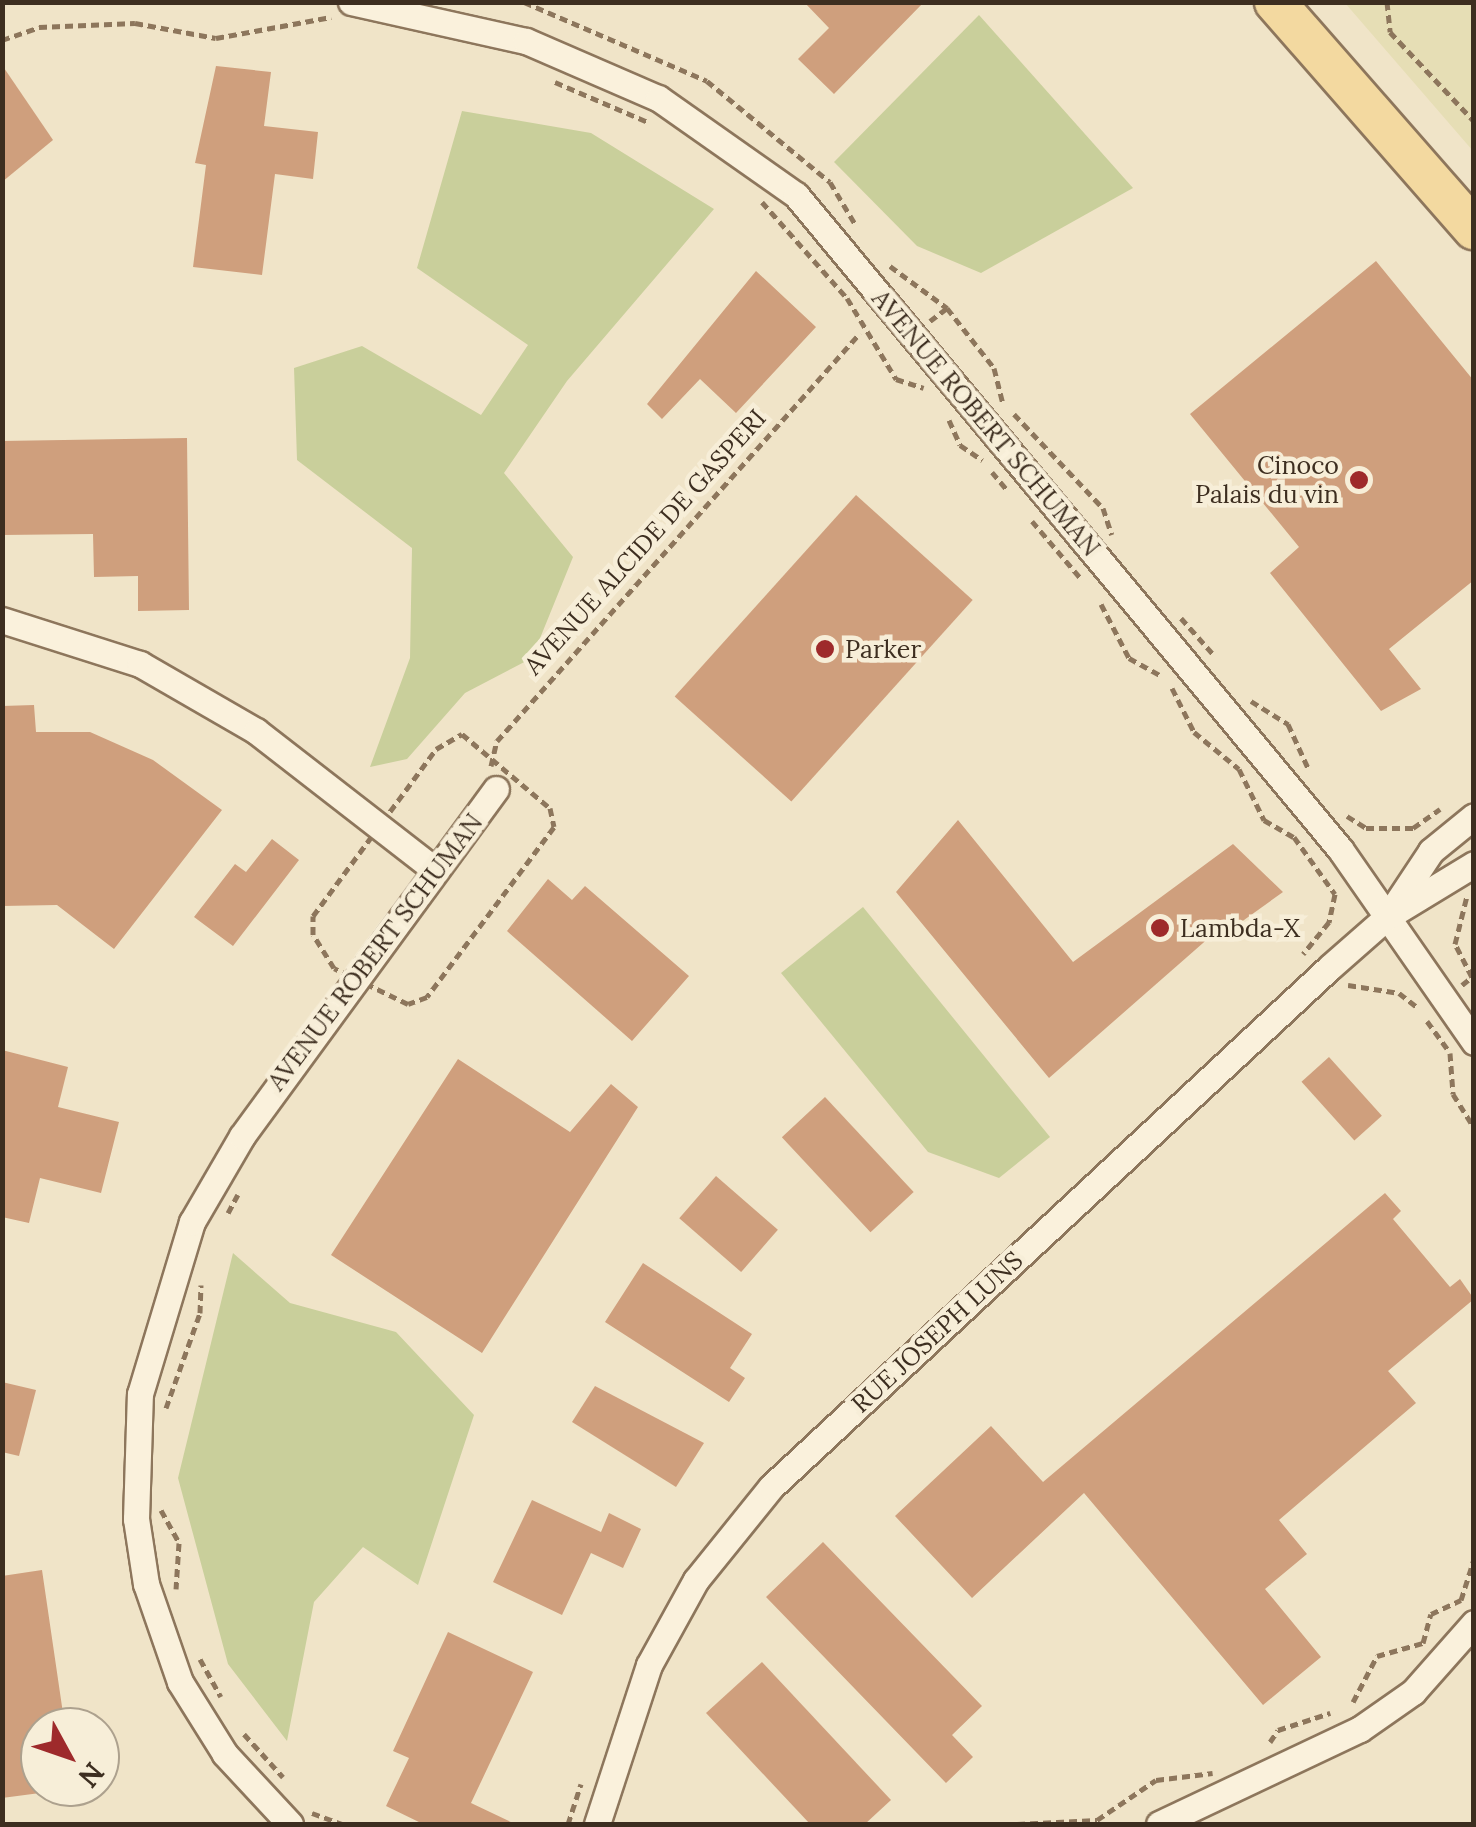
<!DOCTYPE html>
<style>
body{margin:0}
#map{position:relative;width:1476px;height:1827px;overflow:hidden;background:#f0e4c8;font-family:Lora,serif}
div>[style]{position:absolute}
[style*='--x']{left:calc(var(--x)*1px);top:calc(var(--y)*1px);width:calc(var(--w)*1px);rotate:calc(var(--a)*1deg)}
.farmland>*{inset:0;background:#e6deb5}
.green>*{inset:0;background:#c9cf9b}
.building>*{inset:0;background:#cf9f7d;transform-origin:0 0}
.path>*{height:5px;margin-top:-2.5px;transform-origin:0;background:repeating-linear-gradient(90deg,#8d765c 0 8px,transparent 0 13px)}
.roads{filter:drop-shadow(2px 0 #8d765c) drop-shadow(-2px 0 #8d765c) drop-shadow(0 2px #8d765c) drop-shadow(0 -2px #8d765c)}
.street>*{height:25px;margin:-12.5px;padding:0 12.5px;transform-origin:12.5px;border-radius:12.5px;background:#faf1dc}
.primary>*{height:40px;margin:-20px;padding:0 20px;transform-origin:20px;border-radius:20px;background:#f3d9a0}
.dots>*{width:28px;height:28px;translate:-50% -50%;box-sizing:border-box;border:5px solid #f7eed8;border-radius:50%}
span{translate:-50% -50%;white-space:nowrap;text-align:center;line-height:1.15;-webkit-text-stroke:9px #f7eed8;paint-order:stroke}
.street-label{font-size:25px;color:#3d2e20}
.poi-label{font-size:25px;color:#3d2e20}
.right{translate:-100% -50%;text-align:right}
.left{translate:0 -50%;text-align:left}
.frame{position:absolute;inset:0;border:5px solid #3d2e20;pointer-events:none}
.north{position:absolute;left:20px;top:1707px;width:100px;height:100px;box-sizing:border-box;background:#f7eed8;border:2px solid #ada18e;border-radius:50%;rotate:130deg;font-size:28px;font-weight:700;line-height:40px;text-align:center;color:#3d2e20}
.north::after{content:'';display:block;margin:auto;width:35px;height:45px;background:#9e2a2b;clip-path:polygon(50% 0,100% 100%,50% 72%,0 100%)}
</style>
<div id="map">
<div class="farmland">
<div style="clip-path:polygon(1345px 3px,1473px 3px,1473px 151px)"></div>
</div>
<div class="green">
<div style="clip-path:polygon(979px 15px,1133px 188px,981px 273px,917px 246px,834px 162px)"></div>
<div style="clip-path:polygon(462px 111px,591px 133px,714px 209px,567px 381px,504px 473px,573px 557px,532px 658px,465px 693px,407px 759px,370px 767px,410px 658px,412px 548px,297px 460px,294px 368px,362px 346px,481px 415px,528px 345px,417px 268px)"></div>
<div style="clip-path:polygon(863px 907px,1050px 1137px,999px 1178px,928px 1152px,781px 973px)"></div>
<div style="clip-path:polygon(233px 1253px,290px 1303px,396px 1332px,474px 1415px,418px 1585px,363px 1547px,314px 1602px,287px 1741px,228px 1664px,178px 1478px)"></div>
</div>
<div class="building">
<div style="clip-path:polygon(804px 2px,924px 2px,834px 94px,798px 59px,829px 28px)"></div>
<div style="clip-path:polygon(2px 65px,53px 140px,2px 182px)"></div>
<div style="clip-path:polygon(216px 66px,271px 72px,264px 126px,318px 132px,313px 179px,275px 174px,262px 275px,193px 267px,206px 165px,195px 163px)"></div>
<div style="clip-path:polygon(1376px 261px,1474px 381px,1474px 580px,1389px 649px,1421px 689px,1381px 711px,1270px 573px,1299px 547px,1190px 414px)"></div>
<div style="clip-path:polygon(756px 271px,816px 327px,736px 413px,700px 379px,662px 419px,647px 404px)"></div>
<div style="clip-path:polygon(187px 438px,189px 610px,138px 611px,138px 576px,94px 577px,93px 534px,2px 535px,2px 441px)"></div>
<div style="left:856px;top:495px;width:157px;height:271px;rotate:42deg"></div>
<div style="clip-path:polygon(34px 705px,36px 732px,90px 732px,153px 760px,222px 810px,114px 949px,57px 905px,2px 906px,2px 706px)"></div>
<div style="clip-path:polygon(958px 820px,1073px 962px,1233px 844px,1283px 892px,1223px 935px,1219px 929px,1049px 1078px,896px 892px)"></div>
<div style="clip-path:polygon(272px 839px,299px 860px,233px 946px,194px 917px,235px 864px,246px 872px)"></div>
<div style="clip-path:polygon(548px 879px,572px 900px,585px 886px,689px 976px,632px 1041px,507px 931px)"></div>
<div style="clip-path:polygon(2px 1050px,68px 1067px,58px 1107px,119px 1122px,101px 1193px,40px 1178px,29px 1223px,2px 1217px)"></div>
<div style="left:1329px;top:1057px;width:79px;height:37px;rotate:48deg"></div>
<div style="clip-path:polygon(458px 1059px,570px 1132px,611px 1084px,638px 1107px,482px 1353px,331px 1255px)"></div>
<div style="left:825px;top:1097px;width:130px;height:59px;rotate:47deg"></div>
<div style="left:716px;top:1176px;width:82px;height:56px;rotate:41deg"></div>
<div style="clip-path:polygon(1385px 1193px,1401px 1211px,1393px 1219px,1450px 1287px,1460px 1279px,1474px 1299px,1388px 1371px,1416px 1403px,1279px 1520px,1307px 1554px,1265px 1589px,1321px 1657px,1263px 1705px,1084px 1493px,972px 1598px,895px 1516px,991px 1426px,1043px 1482px)"></div>
<div style="clip-path:polygon(643px 1263px,752px 1334px,730px 1368px,745px 1378px,729px 1402px,605px 1322px)"></div>
<div style="clip-path:polygon(2px 1382px,36px 1390px,19px 1456px,2px 1452px)"></div>
<div style="clip-path:polygon(595px 1386px,704px 1443px,676px 1487px,572px 1422px)"></div>
<div style="clip-path:polygon(532px 1500px,601px 1532px,609px 1513px,641px 1529px,623px 1568px,591px 1553px,562px 1615px,493px 1582px)"></div>
<div style="clip-path:polygon(823px 1542px,982px 1706px,952px 1735px,973px 1757px,946px 1783px,766px 1597px)"></div>
<div style="clip-path:polygon(42px 1570px,65px 1727px,40px 1727px,40px 1793px,2px 1798px,2px 1576px)"></div>
<div style="clip-path:polygon(448px 1632px,533px 1672px,471px 1803px,515px 1824px,423px 1824px,386px 1806px,409px 1758px,393px 1751px)"></div>
<div style="clip-path:polygon(762px 1662px,891px 1800px,865px 1824px,810px 1824px,706px 1713px)"></div>
</div>
<div class="path">
<div style="--x:524;--y:2;--w:199;--a:23.3"></div>
<div style="--x:707;--y:81;--w:159;--a:39.4"></div>
<div style="--x:830;--y:182;--w:49;--a:59.2"></div>
<div style="--x:1387;--y:2;--w:30;--a:84"></div>
<div style="--x:1390;--y:32;--w:122;--a:46.7"></div>
<div style="--x:2;--y:40;--w:39;--a:-19"></div>
<div style="--x:39;--y:27;--w:96;--a:-2.4"></div>
<div style="--x:135;--y:23;--w:82;--a:10.5"></div>
<div style="--x:216;--y:38;--w:117;--a:-10.3"></div>
<div style="--x:555;--y:82;--w:103;--a:23.3"></div>
<div style="--x:762;--y:202;--w:128;--a:48.5"></div>
<div style="--x:847;--y:298;--w:95;--a:58.8"></div>
<div style="--x:896;--y:379;--w:29;--a:18"></div>
<div style="--x:890;--y:266;--w:71;--a:36.4"></div>
<div style="--x:930;--y:321;--w:21;--a:-37"></div>
<div style="--x:947;--y:308;--w:76;--a:51.9"></div>
<div style="--x:994;--y:368;--w:36;--a:76"></div>
<div style="--x:1014;--y:414;--w:129;--a:46.6"></div>
<div style="--x:1103;--y:508;--w:28;--a:72"></div>
<div style="--x:949;--y:420;--w:27;--a:66"></div>
<div style="--x:960;--y:445;--w:27;--a:34"></div>
<div style="--x:992;--y:472;--w:23;--a:50"></div>
<div style="--x:1032;--y:521;--w:77;--a:49.7"></div>
<div style="--x:1101;--y:604;--w:61;--a:62.6"></div>
<div style="--x:1129;--y:658;--w:38;--a:29"></div>
<div style="--x:1181;--y:618;--w:48;--a:48.4"></div>
<div style="--x:1172;--y:688;--w:49;--a:63.4"></div>
<div style="--x:1194;--y:732;--w:58;--a:39.4"></div>
<div style="--x:1239;--y:769;--w:57;--a:63.9"></div>
<div style="--x:1264;--y:820;--w:34;--a:30"></div>
<div style="--x:1294;--y:837;--w:70;--a:54.3"></div>
<div style="--x:1335;--y:894;--w:29;--a:102"></div>
<div style="--x:1329;--y:922;--w:41;--a:129.1"></div>
<div style="--x:1251;--y:701;--w:44;--a:31.9"></div>
<div style="--x:1288;--y:724;--w:51;--a:65.5"></div>
<div style="--x:462;--y:734;--w:115;--a:40.1"></div>
<div style="--x:550;--y:808;--w:19;--a:78"></div>
<div style="--x:554;--y:827;--w:212;--a:126.8"></div>
<div style="--x:427;--y:997;--w:20;--a:160"></div>
<div style="--x:408;--y:1004;--w:82;--a:-154.1"></div>
<div style="--x:334;--y:968;--w:39;--a:-122"></div>
<div style="--x:313;--y:935;--w:19;--a:-90"></div>
<div style="--x:313;--y:916;--w:207;--a:-53.6"></div>
<div style="--x:436;--y:749;--w:30;--a:-30"></div>
<div style="--x:491;--y:766;--w:26;--a:-77"></div>
<div style="--x:497;--y:741;--w:546;--a:-48.34"></div>
<div style="--x:1347;--y:816;--w:22;--a:32"></div>
<div style="--x:1366;--y:828;--w:47;--a:0"></div>
<div style="--x:1413;--y:828;--w:33;--a:-35"></div>
<div style="--x:1348;--y:985;--w:52;--a:8.9"></div>
<div style="--x:1399;--y:993;--w:24;--a:38"></div>
<div style="--x:1462;--y:985;--w:13;--a:-39"></div>
<div style="--x:1472;--y:977;--w:37;--a:-117"></div>
<div style="--x:1455;--y:944;--w:49;--a:-76"></div>
<div style="--x:1427;--y:1021;--w:39;--a:54"></div>
<div style="--x:1450;--y:1053;--w:41;--a:85.8"></div>
<div style="--x:1453;--y:1094;--w:40;--a:58"></div>
<div style="--x:228;--y:1213;--w:21;--a:-62"></div>
<div style="--x:166;--y:1408;--w:101;--a:-70.3"></div>
<div style="--x:200;--y:1313;--w:28;--a:-88"></div>
<div style="--x:161;--y:1510;--w:38;--a:61"></div>
<div style="--x:179;--y:1543;--w:46;--a:93.7"></div>
<div style="--x:200;--y:1659;--w:43;--a:61.1"></div>
<div style="--x:1353;--y:1702;--w:52;--a:-62.4"></div>
<div style="--x:1377;--y:1656;--w:48;--a:-15.8"></div>
<div style="--x:1423;--y:1643;--w:30;--a:-75"></div>
<div style="--x:1431;--y:1614;--w:33;--a:-25"></div>
<div style="--x:1461;--y:1600;--w:43;--a:-72.4"></div>
<div style="--x:244;--y:1734;--w:58;--a:47.8"></div>
<div style="--x:1270;--y:1742;--w:14;--a:-56"></div>
<div style="--x:1278;--y:1730;--w:55;--a:-18.1"></div>
<div style="--x:312;--y:1813;--w:33;--a:20"></div>
<div style="--x:568;--y:1824;--w:42;--a:-72"></div>
<div style="--x:1017;--y:1824;--w:80;--a:-2.9"></div>
<div style="--x:1097;--y:1820;--w:71;--a:-34.1"></div>
<div style="--x:1156;--y:1780;--w:57;--a:-7"></div>
</div>
<div class="roads">
<div class="street">
<div style="--x:351;--y:2;--w:179;--a:12.6"></div>
<div style="--x:526;--y:41;--w:144;--a:23.4"></div>
<div style="--x:658;--y:98;--w:169;--a:35.1"></div>
<div style="--x:796;--y:195;--w:851;--a:50.25"></div>
<div style="--x:1340;--y:849;--w:235;--a:55.2"></div>
<div style="--x:2;--y:620;--w:145;--a:17.7"></div>
<div style="--x:140;--y:664;--w:134;--a:30"></div>
<div style="--x:256;--y:731;--w:227;--a:37.8"></div>
<div style="--x:1390;--y:913;--w:74;--a:-56.5"></div>
<div style="--x:1431;--y:851;--w:55;--a:-39.1"></div>
<div style="--x:290;--y:1824;--w:96;--a:-132.9"></div>
<div style="--x:225;--y:1754;--w:85;--a:-122"></div>
<div style="--x:180;--y:1682;--w:104;--a:-109.1"></div>
<div style="--x:146;--y:1584;--w:66;--a:-98.7"></div>
<div style="--x:136;--y:1519;--w:125;--a:-88.2"></div>
<div style="--x:140;--y:1394;--w:180;--a:-73.2"></div>
<div style="--x:192;--y:1222;--w:99;--a:-59.8"></div>
<div style="--x:242;--y:1136;--w:430;--a:-53.8"></div>
<div style="--x:597;--y:1824;--w:167;--a:-71.9"></div>
<div style="--x:649;--y:1665;--w:97;--a:-61.1"></div>
<div style="--x:696;--y:1580;--w:119;--a:-51.1"></div>
<div style="--x:771;--y:1487;--w:763;--a:-42.93"></div>
<div style="--x:1330;--y:967;--w:76;--a:-41.3"></div>
<div style="--x:1387;--y:917;--w:102;--a:-31.3"></div>
<div style="--x:1159;--y:1824;--w:222;--a:-25.3"></div>
<div style="--x:1360;--y:1729;--w:65;--a:-34.9"></div>
<div style="--x:1413;--y:1692;--w:92;--a:-48.5"></div>
</div>
<div class="primary">
<div style="--x:1275;--y:2;--w:302;--a:48.8"></div>
</div>
</div>
<div class="dots">
<div style="left:1359px;top:480px;background:#9e2a2b"></div>
<div style="left:825px;top:649px;background:#9e2a2b"></div>
<div style="left:1160px;top:928px;background:#9e2a2b"></div>
</div>
<div class="street-label">
<span style="left:986px;top:423px;rotate:50deg">AVENUE ROBERT SCHUMAN</span>
<span style="left:645px;top:542px;rotate:-48deg">AVENUE ALCIDE DE GASPERI</span>
<span style="left:375px;top:952px;rotate:-53deg">AVENUE ROBERT SCHUMAN</span>
<span style="left:937px;top:1332px;rotate:-43deg">RUE JOSEPH LUNS</span>
</div>
<div class="poi-label">
<span class="right" style="left:1339px;top:480px">Cinoco<br>Palais du vin</span>
<span class="left" style="left:845px;top:649px">Parker</span>
<span class="left" style="left:1180px;top:928px">Lambda-X</span>
</div>
<div class="frame"></div>
<div class="north">N</div>
</div>
